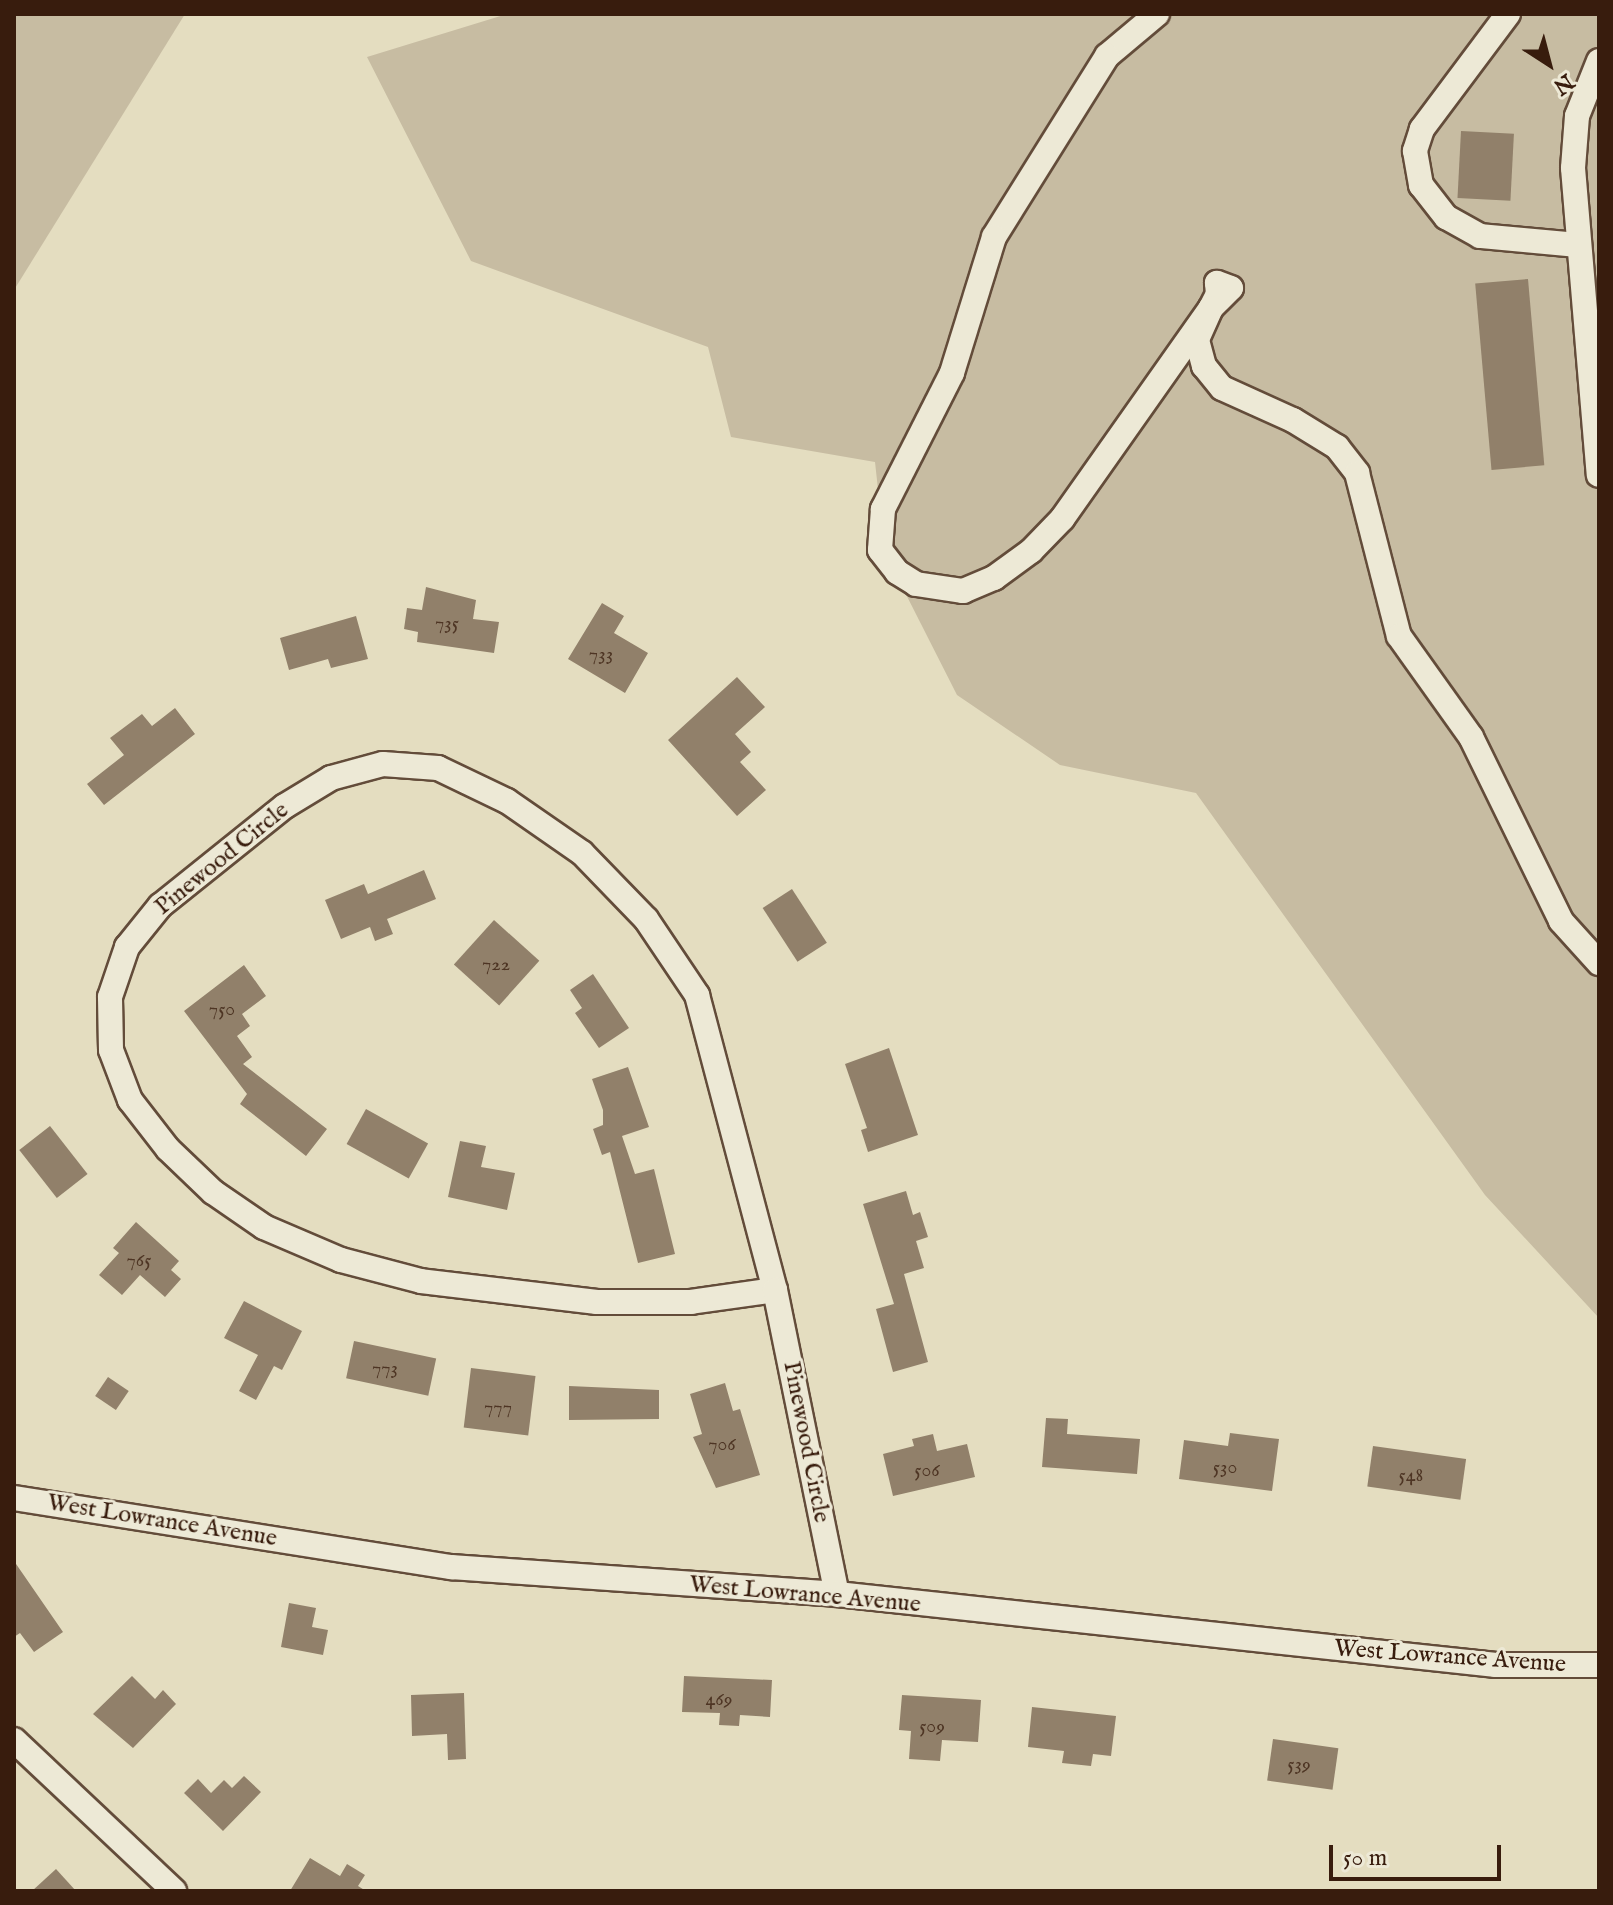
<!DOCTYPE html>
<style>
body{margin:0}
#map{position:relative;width:1613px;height:1905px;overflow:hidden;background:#e4ddc0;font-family:"IM FELL English",serif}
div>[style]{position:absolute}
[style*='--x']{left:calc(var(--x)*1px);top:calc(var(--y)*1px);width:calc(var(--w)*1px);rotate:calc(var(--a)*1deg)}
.green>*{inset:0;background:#c7bca2}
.building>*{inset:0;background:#91806a;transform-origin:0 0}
.roads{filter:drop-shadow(2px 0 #634c3a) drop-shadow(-2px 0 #634c3a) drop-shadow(0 2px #634c3a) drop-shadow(0 -2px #634c3a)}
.minor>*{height:24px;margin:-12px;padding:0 12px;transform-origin:12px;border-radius:12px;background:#ede9d6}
span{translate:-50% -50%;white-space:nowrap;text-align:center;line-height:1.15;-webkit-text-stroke:6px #ede9d6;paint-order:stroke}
.number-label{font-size:20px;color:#4e3524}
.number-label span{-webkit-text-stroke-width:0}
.street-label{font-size:24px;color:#381c0d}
.frame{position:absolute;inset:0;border:16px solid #381c0d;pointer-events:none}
.north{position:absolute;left:1509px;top:24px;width:80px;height:80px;-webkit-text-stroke:6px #ede9d6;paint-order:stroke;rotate:144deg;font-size:22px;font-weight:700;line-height:32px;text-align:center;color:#381c0d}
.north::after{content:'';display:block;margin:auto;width:28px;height:36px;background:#381c0d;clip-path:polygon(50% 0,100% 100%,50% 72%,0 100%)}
.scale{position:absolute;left:1329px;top:1845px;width:172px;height:36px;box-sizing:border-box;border:4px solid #381c0d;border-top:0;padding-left:10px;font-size:24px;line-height:28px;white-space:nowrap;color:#381c0d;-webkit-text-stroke:6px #ede9d6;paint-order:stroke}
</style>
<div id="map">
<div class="green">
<div style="clip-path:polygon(14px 14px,185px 14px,14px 290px)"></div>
<div style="clip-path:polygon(507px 14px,1599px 14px,1599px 1318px,1485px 1195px,1196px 793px,1060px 765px,957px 695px,885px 553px,875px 462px,731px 437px,708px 347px,471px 261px,367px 57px)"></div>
</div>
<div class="building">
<div style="left:1461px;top:131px;width:53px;height:67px;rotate:3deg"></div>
<div style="left:1528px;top:279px;width:187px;height:53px;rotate:85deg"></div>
<div style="clip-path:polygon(426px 587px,476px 600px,473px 619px,499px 622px,494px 653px,417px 642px,418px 632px,404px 629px,407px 608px,422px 610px)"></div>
<div style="clip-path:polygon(602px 603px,624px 616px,614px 633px,648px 653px,625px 693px,568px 659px)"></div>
<div style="clip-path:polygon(356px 616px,368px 659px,331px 668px,328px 659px,289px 670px,280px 638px)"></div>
<div style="clip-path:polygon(737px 677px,765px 707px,735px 734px,751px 752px,740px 762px,766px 790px,737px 816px,668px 740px)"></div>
<div style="clip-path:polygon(175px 708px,195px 734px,104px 805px,87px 784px,124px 755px,110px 738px,142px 714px,152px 726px)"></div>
<div style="clip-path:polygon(424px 870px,436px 899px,387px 919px,393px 934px,375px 941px,370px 927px,341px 939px,325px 900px,364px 884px,368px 894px)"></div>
<div style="left:792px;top:889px;width:64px;height:35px;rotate:57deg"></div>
<div style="left:494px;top:920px;width:61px;height:60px;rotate:42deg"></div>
<div style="clip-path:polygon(244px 965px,266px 996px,242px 1014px,250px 1026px,237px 1036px,252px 1057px,243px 1064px,327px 1129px,306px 1156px,240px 1104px,247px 1094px,184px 1011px)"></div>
<div style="clip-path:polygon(593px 974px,629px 1028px,599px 1048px,575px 1013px,582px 1008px,570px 990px)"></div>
<div style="clip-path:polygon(889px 1048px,918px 1135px,868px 1152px,861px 1130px,867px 1128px,845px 1064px)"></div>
<div style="clip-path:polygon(628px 1067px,649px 1127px,622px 1136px,635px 1174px,654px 1169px,675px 1254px,638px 1263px,610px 1152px,602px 1155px,593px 1129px,603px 1125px,603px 1110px,592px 1079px)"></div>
<div style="left:366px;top:1109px;width:71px;height:40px;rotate:29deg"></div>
<div style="left:50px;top:1126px;width:61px;height:39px;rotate:52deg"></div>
<div style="clip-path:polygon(460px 1141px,486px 1146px,481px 1167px,515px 1173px,507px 1210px,448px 1197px)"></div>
<div style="clip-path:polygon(906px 1191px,913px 1215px,920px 1212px,928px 1237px,916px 1241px,924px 1268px,904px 1274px,928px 1362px,893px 1372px,876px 1309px,894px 1304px,863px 1204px)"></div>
<div style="clip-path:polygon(136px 1222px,179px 1261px,171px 1270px,181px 1279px,165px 1297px,140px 1275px,122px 1295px,99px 1275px,119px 1253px,113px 1248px)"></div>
<div style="clip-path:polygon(244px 1301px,302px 1331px,282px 1370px,274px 1366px,256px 1400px,239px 1391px,258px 1355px,224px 1338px)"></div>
<div style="left:354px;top:1341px;width:84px;height:38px;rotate:12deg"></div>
<div style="left:471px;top:1368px;width:65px;height:60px;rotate:7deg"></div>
<div style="left:108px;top:1377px;width:25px;height:23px;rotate:34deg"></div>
<div style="clip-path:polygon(725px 1383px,733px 1411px,740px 1409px,760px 1475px,716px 1488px,693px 1437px,702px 1434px,690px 1394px)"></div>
<div style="clip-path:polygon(569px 1386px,659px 1390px,659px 1419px,569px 1420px)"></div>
<div style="clip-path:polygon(1046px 1418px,1068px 1419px,1067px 1434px,1140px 1439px,1137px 1474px,1042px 1467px)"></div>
<div style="clip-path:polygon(1230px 1433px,1279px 1439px,1272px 1491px,1179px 1479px,1184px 1440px,1228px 1446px)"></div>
<div style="clip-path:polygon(933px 1434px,937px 1451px,967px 1444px,975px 1477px,893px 1496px,883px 1454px,914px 1446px,912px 1439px)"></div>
<div style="left:1373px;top:1446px;width:94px;height:41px;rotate:8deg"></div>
<div style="clip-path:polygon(14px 1561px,63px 1632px,34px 1652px,20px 1633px,14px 1637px)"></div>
<div style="clip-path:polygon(289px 1603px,316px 1608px,312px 1627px,328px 1630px,323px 1655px,281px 1647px)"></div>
<div style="clip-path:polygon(132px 1676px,155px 1699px,163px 1690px,176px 1704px,133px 1748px,93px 1714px)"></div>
<div style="clip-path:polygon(684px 1676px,772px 1680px,770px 1717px,740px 1715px,739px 1726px,719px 1725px,720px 1713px,682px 1712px)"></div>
<div style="clip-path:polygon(464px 1693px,466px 1759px,448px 1760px,447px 1734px,412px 1736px,411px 1695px)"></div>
<div style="clip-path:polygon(902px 1695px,981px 1700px,978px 1742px,942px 1740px,940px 1761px,909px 1759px,911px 1731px,899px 1730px)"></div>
<div style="clip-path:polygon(1032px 1707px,1116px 1716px,1111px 1756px,1093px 1754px,1091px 1766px,1062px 1763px,1064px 1751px,1028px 1747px)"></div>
<div style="left:1273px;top:1739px;width:66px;height:42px;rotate:8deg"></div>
<div style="clip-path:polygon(244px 1776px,261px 1792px,223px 1831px,184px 1793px,198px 1779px,211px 1793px,224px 1780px,232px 1788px)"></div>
<div style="clip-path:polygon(310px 1858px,340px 1876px,347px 1864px,365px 1875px,358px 1886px,366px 1891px,290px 1891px)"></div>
<div style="clip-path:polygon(56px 1869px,76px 1891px,32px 1891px)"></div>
</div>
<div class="roads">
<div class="minor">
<div style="--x:1157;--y:14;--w:65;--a:140"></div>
<div style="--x:1107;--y:56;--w:213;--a:122"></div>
<div style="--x:994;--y:237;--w:142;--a:107.2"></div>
<div style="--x:952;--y:373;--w:153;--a:116.9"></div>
<div style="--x:883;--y:509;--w:41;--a:94.2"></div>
<div style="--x:880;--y:550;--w:28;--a:52"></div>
<div style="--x:897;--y:572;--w:22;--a:32"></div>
<div style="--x:916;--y:584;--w:48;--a:8.5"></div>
<div style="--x:963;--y:591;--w:34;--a:-23"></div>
<div style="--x:994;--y:578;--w:46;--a:-36.1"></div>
<div style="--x:1031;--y:551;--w:45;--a:-45.9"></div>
<div style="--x:1062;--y:519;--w:258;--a:-54.8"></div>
<div style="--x:1211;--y:308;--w:28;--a:-45"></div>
<div style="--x:1231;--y:288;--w:15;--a:-160"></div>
<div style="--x:1217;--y:283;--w:11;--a:85"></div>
<div style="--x:1218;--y:294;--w:16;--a:117"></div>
<div style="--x:1211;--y:308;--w:35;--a:114"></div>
<div style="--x:1197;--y:340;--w:27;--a:75"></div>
<div style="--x:1204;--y:366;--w:28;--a:51"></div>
<div style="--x:1222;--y:388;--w:78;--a:24.3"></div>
<div style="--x:1293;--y:420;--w:52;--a:31.5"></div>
<div style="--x:1337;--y:447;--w:33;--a:52"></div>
<div style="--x:1357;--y:473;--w:168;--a:75.6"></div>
<div style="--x:1399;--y:636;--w:124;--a:54.5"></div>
<div style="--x:1471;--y:737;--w:205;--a:63.9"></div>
<div style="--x:1561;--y:921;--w:57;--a:47.9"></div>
<div style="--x:1508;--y:14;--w:144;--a:126.8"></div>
<div style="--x:1422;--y:129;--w:23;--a:108"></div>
<div style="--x:1415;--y:151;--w:35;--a:80"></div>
<div style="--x:1421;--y:185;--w:41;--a:52"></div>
<div style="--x:1446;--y:217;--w:39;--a:29"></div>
<div style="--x:1480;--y:236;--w:97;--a:5.3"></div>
<div style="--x:1599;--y:61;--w:59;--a:111.8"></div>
<div style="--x:1577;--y:116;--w:52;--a:94.4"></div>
<div style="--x:1573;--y:168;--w:308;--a:85.2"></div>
<div style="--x:383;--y:764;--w:55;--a:4.2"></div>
<div style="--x:438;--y:768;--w:76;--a:25.6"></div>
<div style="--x:507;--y:801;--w:91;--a:34.7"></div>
<div style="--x:582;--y:853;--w:92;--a:45.9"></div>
<div style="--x:646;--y:919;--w:92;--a:56.1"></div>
<div style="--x:697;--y:995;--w:305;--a:75.2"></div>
<div style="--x:775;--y:1290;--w:85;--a:171.9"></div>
<div style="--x:691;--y:1302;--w:94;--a:180"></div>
<div style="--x:597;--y:1302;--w:177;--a:-173.2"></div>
<div style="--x:421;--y:1281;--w:83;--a:-165.3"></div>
<div style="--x:341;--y:1260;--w:84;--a:-156.8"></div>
<div style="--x:264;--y:1227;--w:62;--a:-145.5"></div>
<div style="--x:213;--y:1192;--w:62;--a:-136.3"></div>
<div style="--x:168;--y:1149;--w:62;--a:-127.8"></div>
<div style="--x:130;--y:1100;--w:53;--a:-110.8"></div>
<div style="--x:111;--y:1050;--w:53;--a:-91.1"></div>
<div style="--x:110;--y:997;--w:53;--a:-71.2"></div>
<div style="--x:127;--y:947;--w:53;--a:-51.2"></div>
<div style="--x:160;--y:906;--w:160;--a:-38.7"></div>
<div style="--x:285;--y:806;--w:54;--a:-31.3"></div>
<div style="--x:331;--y:778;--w:54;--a:-15.1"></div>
<div style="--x:775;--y:1290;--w:310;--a:78.5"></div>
<div style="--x:14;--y:1498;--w:443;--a:9"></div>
<div style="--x:452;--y:1567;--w:386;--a:4"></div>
<div style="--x:837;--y:1594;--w:663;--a:6.15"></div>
<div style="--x:1496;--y:1665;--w:103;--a:0"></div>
<div style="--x:14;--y:1740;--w:220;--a:43.3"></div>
</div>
</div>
<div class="number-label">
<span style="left:447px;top:623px">735</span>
<span style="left:601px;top:654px">733</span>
<span style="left:496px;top:964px">722</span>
<span style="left:222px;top:1009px">750</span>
<span style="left:139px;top:1260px">765</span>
<span style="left:385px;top:1368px">773</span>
<span style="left:498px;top:1407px">777</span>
<span style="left:722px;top:1444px">706</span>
<span style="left:1225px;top:1467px">530</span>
<span style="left:927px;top:1470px">506</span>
<span style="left:1411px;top:1475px">548</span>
<span style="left:719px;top:1699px">469</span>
<span style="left:932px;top:1726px">509</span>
<span style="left:1299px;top:1764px">539</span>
</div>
<div class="street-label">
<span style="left:222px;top:859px;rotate:-39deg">Pinewood Circle</span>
<span style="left:806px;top:1442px;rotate:79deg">Pinewood Circle</span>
<span style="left:162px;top:1521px;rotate:9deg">West Lowrance Avenue</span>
<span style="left:805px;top:1595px;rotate:5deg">West Lowrance Avenue</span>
<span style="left:1450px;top:1657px;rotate:4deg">West Lowrance Avenue</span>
</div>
<div class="frame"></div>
<div class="north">N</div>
<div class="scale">50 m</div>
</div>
